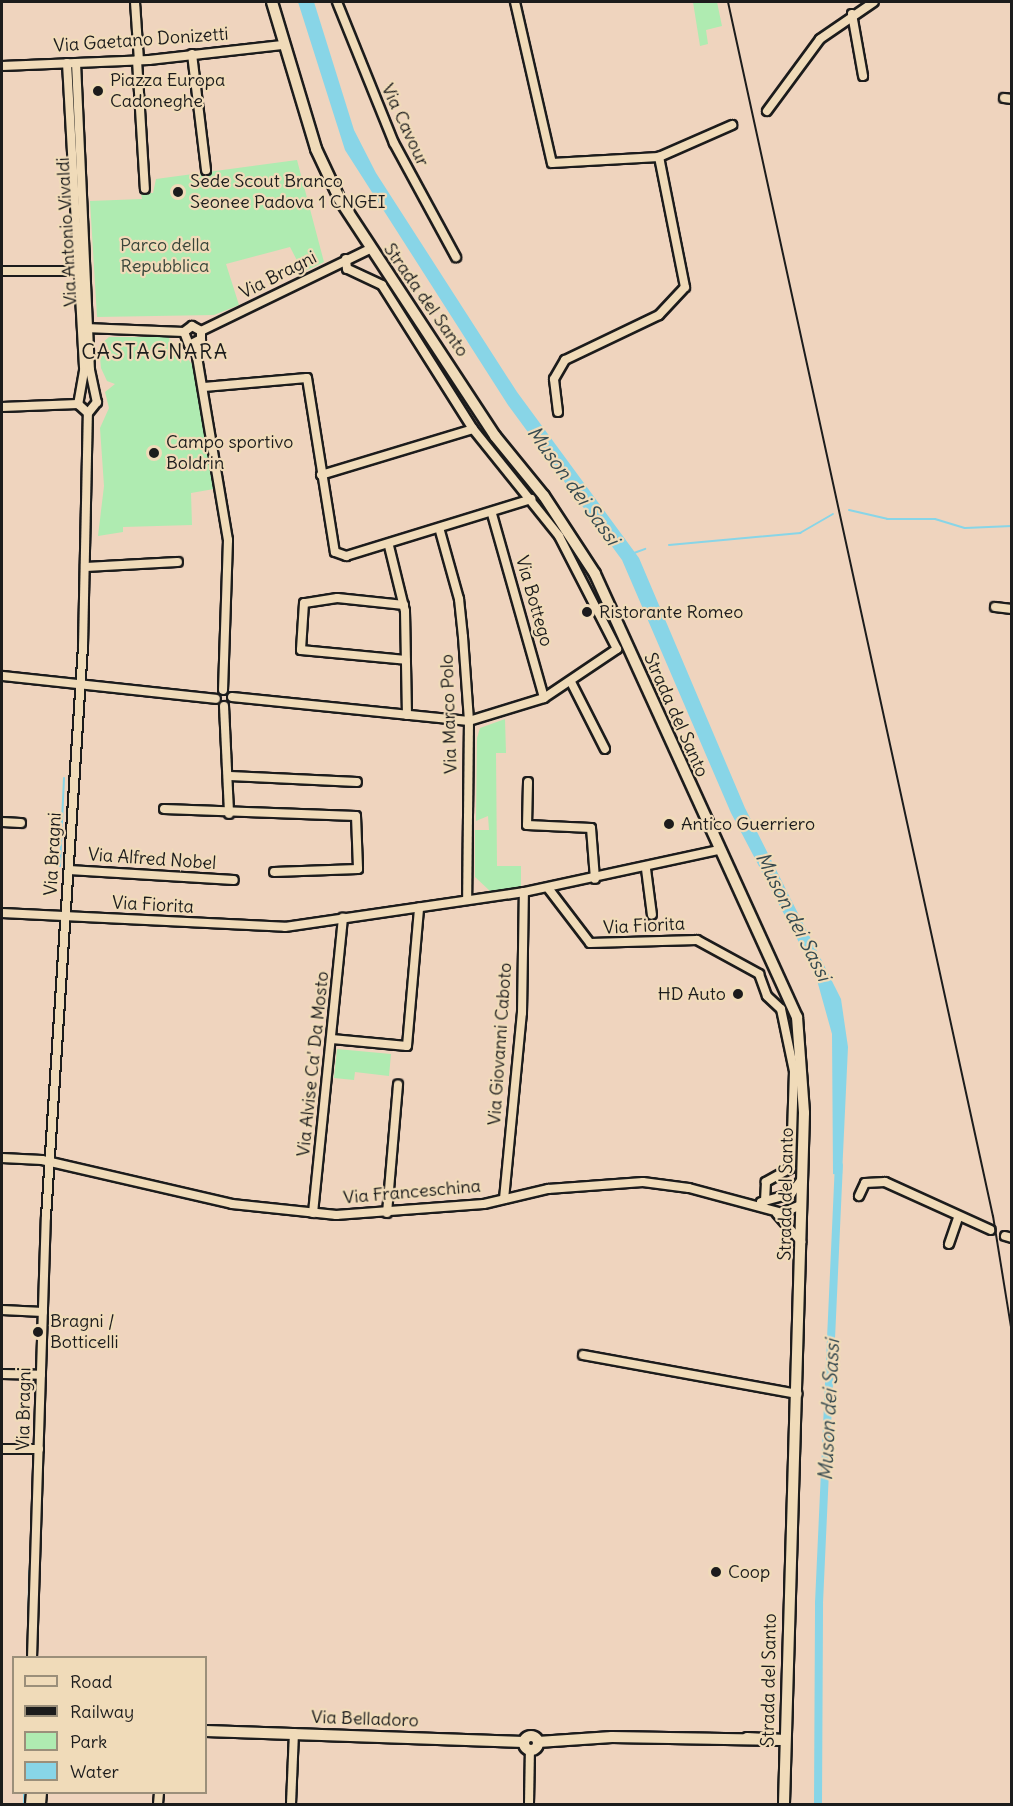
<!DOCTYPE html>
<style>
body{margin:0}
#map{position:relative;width:1013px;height:1806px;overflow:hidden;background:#efd4be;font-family:Delius,sans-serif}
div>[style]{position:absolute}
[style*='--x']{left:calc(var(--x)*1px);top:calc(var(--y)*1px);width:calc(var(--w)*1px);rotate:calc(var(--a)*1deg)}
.green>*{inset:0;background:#afebb1}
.water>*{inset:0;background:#88d5e7}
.stream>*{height:2px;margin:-1px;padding:0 1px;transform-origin:1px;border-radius:1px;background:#88d5e7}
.canal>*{height:8px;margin:-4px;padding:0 4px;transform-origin:4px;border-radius:4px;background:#88d5e7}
.roads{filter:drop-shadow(2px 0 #1c1c1c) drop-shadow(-2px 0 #1c1c1c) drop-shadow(0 2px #1c1c1c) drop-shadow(0 -2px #1c1c1c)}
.minor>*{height:8px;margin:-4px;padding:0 4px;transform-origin:4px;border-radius:4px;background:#f0dbb9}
.major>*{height:10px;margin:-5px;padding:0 5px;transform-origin:5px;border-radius:5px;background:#f0dbb9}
.major>.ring{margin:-5px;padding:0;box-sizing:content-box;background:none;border:10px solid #f0dbb9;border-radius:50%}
.rail>*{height:2px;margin:-1px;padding:0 1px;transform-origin:1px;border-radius:1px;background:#1c1c1c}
.dots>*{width:16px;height:16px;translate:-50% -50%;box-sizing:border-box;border:3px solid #f0dbb9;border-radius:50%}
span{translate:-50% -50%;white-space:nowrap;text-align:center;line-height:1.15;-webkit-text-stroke:4.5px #f0dbb9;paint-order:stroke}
.street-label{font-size:18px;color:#1c1c1c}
.poi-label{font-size:18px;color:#1c1c1c}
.left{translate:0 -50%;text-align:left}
.right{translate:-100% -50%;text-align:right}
.park-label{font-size:18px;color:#39453a}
.water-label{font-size:20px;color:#374a4f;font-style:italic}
.quarter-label{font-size:21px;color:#1c1c1c;letter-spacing:1.5px}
.frame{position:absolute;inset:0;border:3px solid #1c1c1c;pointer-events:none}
.legend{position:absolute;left:12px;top:1656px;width:195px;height:138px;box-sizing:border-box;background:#f0dbb9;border:2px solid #9b8f7a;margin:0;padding:8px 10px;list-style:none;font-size:18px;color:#1c1c1c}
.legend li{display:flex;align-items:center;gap:12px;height:30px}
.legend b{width:30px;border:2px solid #9b8f7a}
</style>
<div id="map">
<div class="green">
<div style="clip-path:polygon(693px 2px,717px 2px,722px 26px,706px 30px,708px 44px,700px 46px)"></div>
<div style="clip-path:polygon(297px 160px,324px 262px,303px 272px,290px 247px,226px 264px,239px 305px,214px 315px,97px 317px,90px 201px,142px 199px,141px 193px,153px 193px,156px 179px)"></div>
<div style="clip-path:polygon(109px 337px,168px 337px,193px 365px,214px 489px,191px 493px,192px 525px,123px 527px,123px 532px,98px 536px,104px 486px,100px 428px,109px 408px,105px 392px,115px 384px,107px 381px,101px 368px,99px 346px)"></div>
<div style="clip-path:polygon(505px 719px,506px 753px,496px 753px,497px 866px,521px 866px,521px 888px,490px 891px,475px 877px,475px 830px,489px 830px,488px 816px,476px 821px,477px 738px,480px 728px)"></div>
<div style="clip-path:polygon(337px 1049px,391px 1054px,389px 1076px,355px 1072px,354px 1080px,334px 1078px)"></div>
</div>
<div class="water">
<div style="clip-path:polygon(298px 2px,314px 2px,354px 130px,376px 173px,517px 392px,639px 558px,745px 808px,841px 999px,848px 1047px,842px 1175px,833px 1174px,832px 1034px,815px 973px,731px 813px,622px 560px,508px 405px,345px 150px)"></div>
</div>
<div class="stream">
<div style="--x:849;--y:510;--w:39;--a:13"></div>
<div style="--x:887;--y:519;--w:48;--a:0"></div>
<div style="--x:935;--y:519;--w:31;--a:17"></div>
<div style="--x:965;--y:528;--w:47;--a:-2.4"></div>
<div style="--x:669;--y:545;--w:132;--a:-5.2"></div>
<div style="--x:800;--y:533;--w:38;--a:-30"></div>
<div style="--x:634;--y:553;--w:12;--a:-20"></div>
<div style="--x:60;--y:866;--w:88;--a:-87.4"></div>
<div style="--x:28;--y:1658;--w:87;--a:-89.3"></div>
<div style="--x:24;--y:1804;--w:12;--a:-90"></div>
</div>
<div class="canal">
<div style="--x:818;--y:1804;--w:201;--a:-89.7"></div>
<div style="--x:819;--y:1603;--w:438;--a:-87.4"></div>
</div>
<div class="roads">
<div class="minor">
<div style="--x:135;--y:2;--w:58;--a:86.1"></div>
<div style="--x:337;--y:2;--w:152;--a:68"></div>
<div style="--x:394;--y:143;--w:130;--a:61.5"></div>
<div style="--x:515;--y:2;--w:165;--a:77.1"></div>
<div style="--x:552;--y:163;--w:107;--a:-3.2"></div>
<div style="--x:659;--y:157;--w:80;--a:-23.7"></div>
<div style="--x:852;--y:14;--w:63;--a:79.9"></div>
<div style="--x:192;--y:54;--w:117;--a:83.1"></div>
<div style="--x:137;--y:60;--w:129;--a:86.5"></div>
<div style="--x:67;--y:63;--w:308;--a:86.8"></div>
<div style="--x:84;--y:371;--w:34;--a:100"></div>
<div style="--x:78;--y:404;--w:13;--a:42"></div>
<div style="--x:76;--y:63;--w:307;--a:87.4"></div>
<div style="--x:90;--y:370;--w:33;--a:78"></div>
<div style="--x:97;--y:402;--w:14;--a:129"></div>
<div style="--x:2;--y:66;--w:147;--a:-2.3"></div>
<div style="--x:149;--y:60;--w:134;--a:-6.4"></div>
<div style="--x:1004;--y:98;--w:8;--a:7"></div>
<div style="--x:767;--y:111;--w:89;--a:-53.6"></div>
<div style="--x:820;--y:39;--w:65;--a:-34.4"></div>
<div style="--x:2;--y:271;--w:80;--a:0"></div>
<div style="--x:85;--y:328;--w:99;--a:2.3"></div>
<div style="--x:184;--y:332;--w:10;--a:-37"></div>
<div style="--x:192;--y:326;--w:10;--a:29"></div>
<div style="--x:201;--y:331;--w:8;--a:90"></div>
<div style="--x:201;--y:339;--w:13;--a:153"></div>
<div style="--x:189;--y:345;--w:14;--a:-111"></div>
<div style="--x:201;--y:331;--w:188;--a:-25.9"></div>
<div style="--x:195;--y:345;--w:198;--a:80.4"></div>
<div style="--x:228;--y:540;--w:150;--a:91.9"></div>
<div style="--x:204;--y:387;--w:103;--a:-5"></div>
<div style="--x:307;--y:378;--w:176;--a:80.9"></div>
<div style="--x:335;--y:552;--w:12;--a:20"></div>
<div style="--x:346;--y:556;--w:194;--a:-17.1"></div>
<div style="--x:2;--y:407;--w:76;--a:-2.3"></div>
<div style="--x:558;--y:412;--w:33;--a:-97"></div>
<div style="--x:554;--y:379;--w:22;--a:-60"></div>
<div style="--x:565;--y:360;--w:104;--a:-25.6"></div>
<div style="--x:659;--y:315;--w:38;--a:-47"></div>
<div style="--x:685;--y:287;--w:133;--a:-101.3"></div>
<div style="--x:321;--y:475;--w:159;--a:-16.8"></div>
<div style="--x:492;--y:514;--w:191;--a:74.2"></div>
<div style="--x:440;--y:531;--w:71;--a:74.4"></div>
<div style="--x:459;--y:599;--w:38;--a:84"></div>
<div style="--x:463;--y:637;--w:84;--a:85.9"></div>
<div style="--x:469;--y:721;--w:178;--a:90.6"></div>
<div style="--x:389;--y:546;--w:67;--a:76.2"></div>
<div style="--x:405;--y:611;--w:104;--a:88.9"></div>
<div style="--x:85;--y:567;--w:93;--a:-3.1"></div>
<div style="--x:404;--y:605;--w:67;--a:-174"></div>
<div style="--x:337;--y:598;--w:33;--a:171"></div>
<div style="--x:304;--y:603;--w:47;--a:93.7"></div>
<div style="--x:301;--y:650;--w:105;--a:5.4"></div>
<div style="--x:995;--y:607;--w:17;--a:7"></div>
<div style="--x:2;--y:676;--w:215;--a:6.1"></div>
<div style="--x:571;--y:682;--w:75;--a:63.1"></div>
<div style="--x:232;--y:697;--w:238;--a:5.8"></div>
<div style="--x:469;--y:721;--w:78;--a:-17"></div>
<div style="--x:544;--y:698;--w:88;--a:-33.9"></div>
<div style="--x:617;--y:649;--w:127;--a:-117.2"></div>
<div style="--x:559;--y:536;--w:137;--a:-128.8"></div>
<div style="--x:473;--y:429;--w:170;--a:-122.3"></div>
<div style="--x:382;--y:285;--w:38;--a:-155"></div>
<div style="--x:347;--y:269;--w:10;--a:-96"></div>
<div style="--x:224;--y:706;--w:108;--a:87.3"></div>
<div style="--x:230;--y:776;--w:127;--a:2.7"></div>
<div style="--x:528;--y:782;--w:43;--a:91.3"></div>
<div style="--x:527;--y:825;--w:64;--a:2.7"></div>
<div style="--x:591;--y:828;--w:51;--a:85.5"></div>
<div style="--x:164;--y:809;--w:192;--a:2.1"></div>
<div style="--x:356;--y:816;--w:53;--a:87.8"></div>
<div style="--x:358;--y:869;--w:84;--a:178"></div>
<div style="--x:2;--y:822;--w:19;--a:3"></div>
<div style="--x:646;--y:869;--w:46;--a:82.6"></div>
<div style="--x:69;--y:870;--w:165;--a:3.5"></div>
<div style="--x:548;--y:888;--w:69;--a:52.6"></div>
<div style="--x:590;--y:943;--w:107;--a:-1.6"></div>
<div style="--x:697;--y:940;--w:71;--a:28.7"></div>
<div style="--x:759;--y:974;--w:23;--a:70"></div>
<div style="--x:767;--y:996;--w:19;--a:43"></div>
<div style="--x:781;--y:1009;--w:63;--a:78.2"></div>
<div style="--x:794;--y:1071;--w:97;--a:91.8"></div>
<div style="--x:791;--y:1168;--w:29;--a:151"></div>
<div style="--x:766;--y:1182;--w:19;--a:93"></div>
<div style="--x:2;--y:913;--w:283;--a:2.8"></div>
<div style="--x:285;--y:927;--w:242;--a:-8.3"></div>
<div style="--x:524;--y:892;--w:199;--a:-12.2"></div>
<div style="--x:332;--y:1039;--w:75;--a:5.3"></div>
<div style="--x:407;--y:1046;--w:139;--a:-85"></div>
<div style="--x:2;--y:1158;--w:40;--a:2.9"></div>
<div style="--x:42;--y:1160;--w:195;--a:13"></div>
<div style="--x:232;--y:1204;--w:105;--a:6"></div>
<div style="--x:336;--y:1215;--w:148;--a:-4.3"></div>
<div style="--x:484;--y:1204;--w:66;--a:-13.2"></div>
<div style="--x:548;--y:1189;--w:95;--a:-4.2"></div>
<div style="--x:643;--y:1182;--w:46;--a:7.4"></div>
<div style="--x:689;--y:1188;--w:96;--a:15"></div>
<div style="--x:782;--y:1213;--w:21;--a:-23"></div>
<div style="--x:859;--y:1196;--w:14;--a:-65"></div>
<div style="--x:865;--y:1183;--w:20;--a:-3"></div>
<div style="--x:885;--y:1182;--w:116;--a:24.4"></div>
<div style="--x:504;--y:1199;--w:187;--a:-84.5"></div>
<div style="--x:522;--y:1013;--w:121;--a:-89.1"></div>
<div style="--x:761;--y:1202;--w:31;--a:-15"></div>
<div style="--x:791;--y:1194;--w:19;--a:-54"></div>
<div style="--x:313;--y:1213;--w:297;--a:-84.2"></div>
<div style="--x:387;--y:1213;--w:129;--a:-85.1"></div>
<div style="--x:777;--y:1214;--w:37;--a:49"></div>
<div style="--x:1005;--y:1236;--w:7;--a:16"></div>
<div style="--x:949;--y:1244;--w:28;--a:-71"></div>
<div style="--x:2;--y:1310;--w:41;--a:2.8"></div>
<div style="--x:583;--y:1355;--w:218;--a:10.3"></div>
<div style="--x:2;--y:1374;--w:39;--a:1"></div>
<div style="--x:2;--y:1449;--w:37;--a:0"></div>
<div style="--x:32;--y:1658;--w:441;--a:-88.2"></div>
<div style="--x:46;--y:1217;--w:572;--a:-86.29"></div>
<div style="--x:83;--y:646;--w:233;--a:-88.8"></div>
<div style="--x:158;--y:1804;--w:12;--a:-85"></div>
<div style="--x:291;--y:1804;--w:71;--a:-87.6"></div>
<div style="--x:529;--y:1804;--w:55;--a:-89"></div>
</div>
<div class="major">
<div style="--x:272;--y:2;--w:153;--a:73.3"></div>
<div style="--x:316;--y:149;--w:56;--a:64.8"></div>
<div style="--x:340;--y:200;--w:282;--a:56.7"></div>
<div style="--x:495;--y:436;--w:77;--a:50.8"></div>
<div style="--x:544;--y:496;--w:93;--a:56.8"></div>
<div style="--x:595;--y:574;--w:487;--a:65.5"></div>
<div style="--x:797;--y:1017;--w:96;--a:85.8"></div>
<div style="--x:804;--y:1113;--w:691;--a:91.66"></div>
<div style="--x:206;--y:1731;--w:318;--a:2"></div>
<div class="ring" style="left:524px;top:1736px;width:4px;height:4px"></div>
<div style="--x:747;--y:1738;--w:37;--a:3"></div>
<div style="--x:538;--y:1742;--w:74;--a:-3.9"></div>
<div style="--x:612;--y:1737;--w:172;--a:1"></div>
<div style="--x:31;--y:1804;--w:12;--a:-85"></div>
<div style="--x:40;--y:1804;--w:12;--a:-85"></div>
</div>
</div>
<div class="rail">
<div style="--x:728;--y:2;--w:1243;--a:77.69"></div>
<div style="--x:993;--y:1216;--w:119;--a:80.8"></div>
</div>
<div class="dots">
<div style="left:98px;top:91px;background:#1c1c1c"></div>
<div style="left:178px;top:192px;background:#1c1c1c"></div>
<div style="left:154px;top:453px;background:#1c1c1c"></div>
<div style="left:587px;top:612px;background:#1c1c1c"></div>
<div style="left:669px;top:824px;background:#1c1c1c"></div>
<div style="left:738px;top:994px;background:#1c1c1c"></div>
<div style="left:38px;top:1332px;background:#1c1c1c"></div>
<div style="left:716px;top:1572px;background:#1c1c1c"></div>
</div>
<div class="street-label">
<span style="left:141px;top:40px;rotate:-4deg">Via Gaetano Donizetti</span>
<span style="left:405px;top:125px;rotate:65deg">Via Cavour</span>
<span style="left:67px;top:232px;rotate:-93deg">Via Antonio Vivaldi</span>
<span style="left:278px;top:275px;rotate:-27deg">Via Bragni</span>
<span style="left:426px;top:300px;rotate:55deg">Strada del Santo</span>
<span style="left:534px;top:601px;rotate:74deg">Via Bottego</span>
<span style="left:449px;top:714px;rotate:-92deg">Via Marco Polo</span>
<span style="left:676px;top:715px;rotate:66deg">Strada del Santo</span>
<span style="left:53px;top:854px;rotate:-87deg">Via Bragni</span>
<span style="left:152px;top:859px;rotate:4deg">Via Alfred Nobel</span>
<span style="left:153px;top:905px;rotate:3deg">Via Fiorita</span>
<span style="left:644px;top:926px;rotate:-3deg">Via Fiorita</span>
<span style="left:500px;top:1044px;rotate:-86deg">Via Giovanni Caboto</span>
<span style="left:313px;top:1064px;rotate:-84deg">Via Alvise Ca' Da Mosto</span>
<span style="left:412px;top:1192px;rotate:-5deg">Via Franceschina</span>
<span style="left:786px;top:1194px;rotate:-89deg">Strada del Santo</span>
<span style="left:24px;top:1409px;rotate:-89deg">Via Bragni</span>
<span style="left:769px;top:1680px;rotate:-89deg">Strada del Santo</span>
<span style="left:365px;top:1719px;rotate:2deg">Via Belladoro</span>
</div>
<div class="poi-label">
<span class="left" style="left:110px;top:91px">Piazza Europa<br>Cadoneghe</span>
<span class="left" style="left:190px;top:192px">Sede Scout Branco<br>Seonee Padova 1 CNGEI</span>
<span class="left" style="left:166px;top:453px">Campo sportivo<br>Boldrin</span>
<span class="left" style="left:599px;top:612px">Ristorante Romeo</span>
<span class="left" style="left:681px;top:824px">Antico Guerriero</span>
<span class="right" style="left:726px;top:994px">HD Auto</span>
<span class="left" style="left:50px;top:1332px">Bragni /<br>Botticelli</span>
<span class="left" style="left:728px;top:1572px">Coop</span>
</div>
<div class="park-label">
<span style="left:165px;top:256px">Parco della<br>Repubblica</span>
</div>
<div class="water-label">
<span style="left:574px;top:485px;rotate:54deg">Muson dei Sassi</span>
<span style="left:794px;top:916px;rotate:63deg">Muson dei Sassi</span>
<span style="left:828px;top:1410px;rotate:-87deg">Muson dei Sassi</span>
</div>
<div class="quarter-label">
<span style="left:155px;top:352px">CASTAGNARA</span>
</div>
<div class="frame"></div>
<ul class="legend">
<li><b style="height:8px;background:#f0dbb9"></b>Road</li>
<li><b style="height:8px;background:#1c1c1c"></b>Railway</li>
<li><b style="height:16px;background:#afebb1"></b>Park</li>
<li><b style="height:16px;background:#88d5e7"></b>Water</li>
</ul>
</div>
